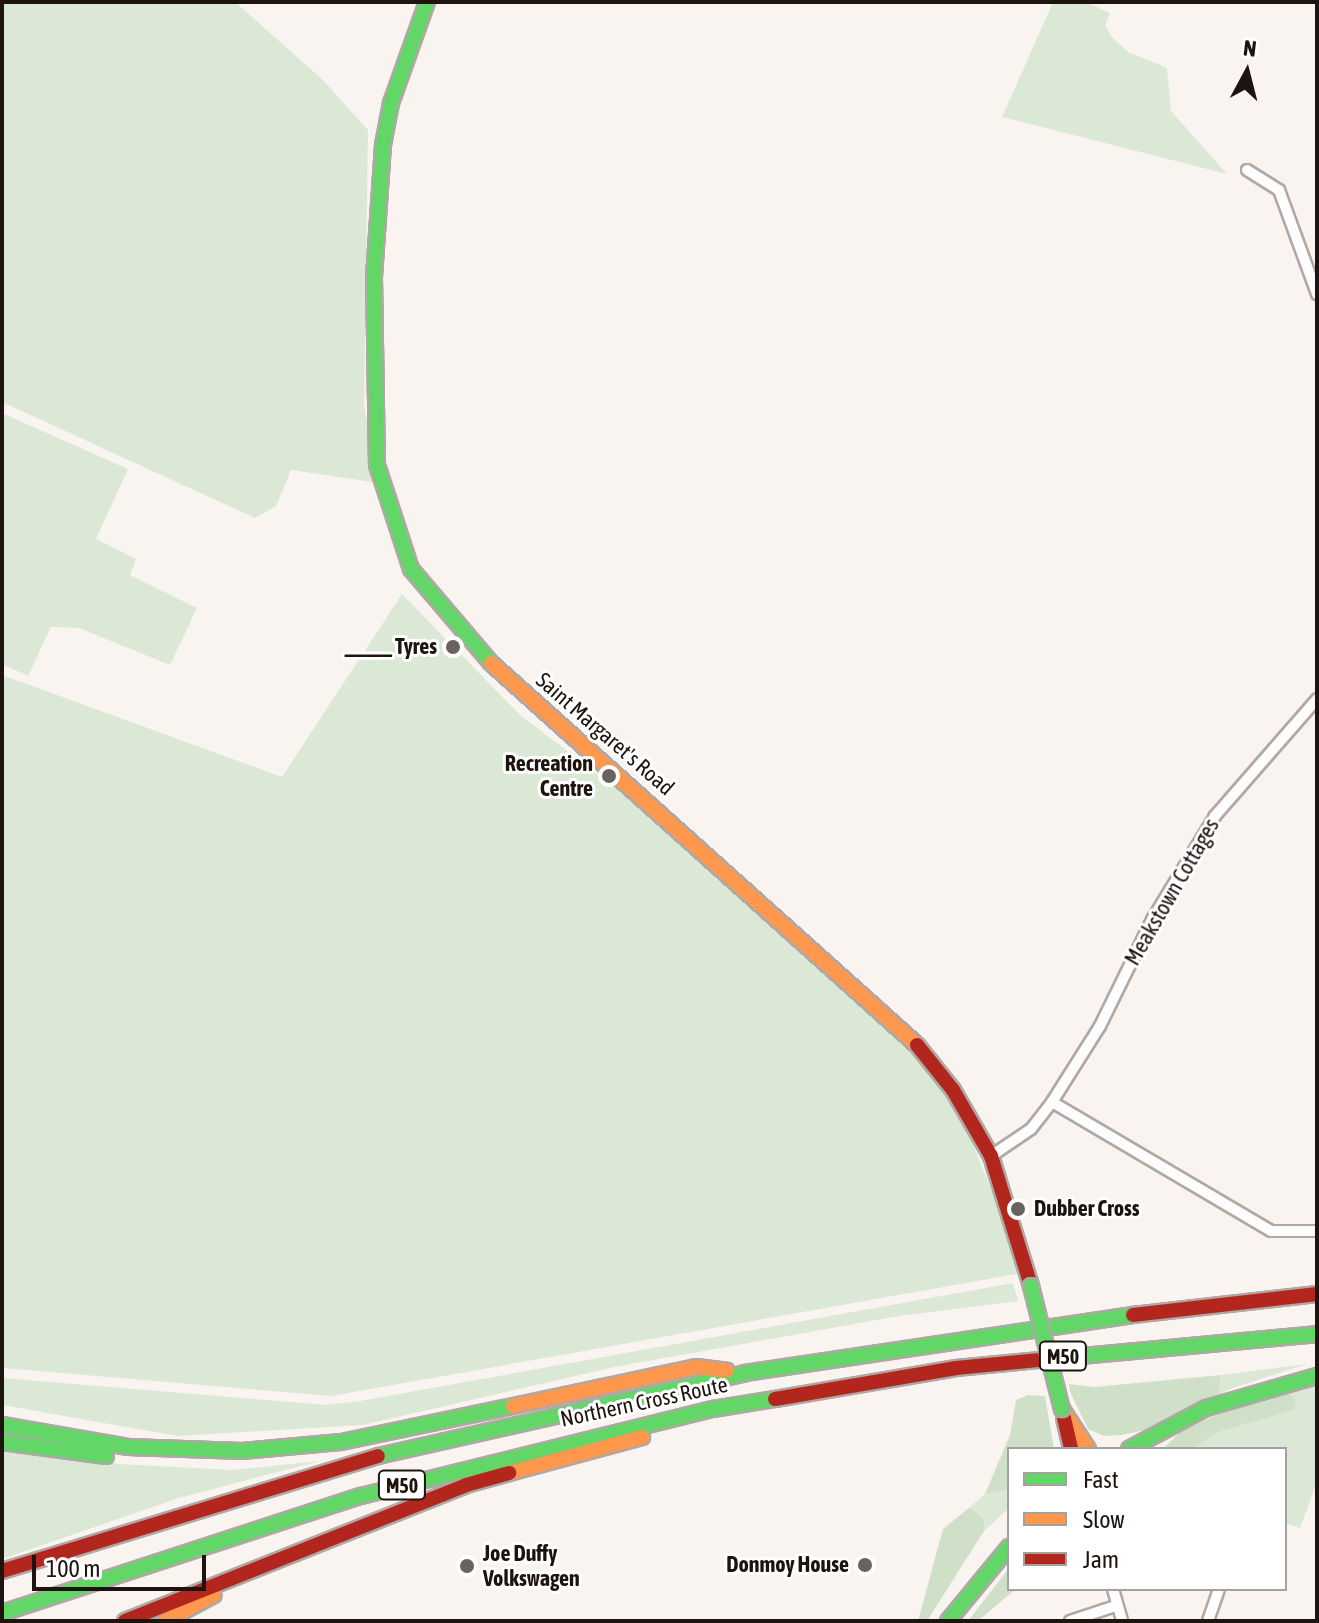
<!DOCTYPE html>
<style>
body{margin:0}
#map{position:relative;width:1319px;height:1623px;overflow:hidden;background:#faf4f0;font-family:"Asap Condensed",sans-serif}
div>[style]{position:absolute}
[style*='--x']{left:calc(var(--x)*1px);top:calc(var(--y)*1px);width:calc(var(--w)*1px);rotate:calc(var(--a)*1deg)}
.green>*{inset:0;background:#dce8d6}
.forest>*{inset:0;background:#d0e0c8}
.roads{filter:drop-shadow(2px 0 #afa8a4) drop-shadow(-2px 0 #afa8a4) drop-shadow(0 2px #afa8a4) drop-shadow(0 -2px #afa8a4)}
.street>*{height:10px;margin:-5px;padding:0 5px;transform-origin:5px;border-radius:5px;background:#fefdfd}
.fast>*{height:14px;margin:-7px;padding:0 7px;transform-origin:7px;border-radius:7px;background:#63d668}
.slow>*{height:14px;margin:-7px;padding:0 7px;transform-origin:7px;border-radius:7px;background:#ff974d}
.jam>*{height:14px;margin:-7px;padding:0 7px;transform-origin:7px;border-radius:7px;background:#b3261e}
.bridges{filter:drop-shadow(2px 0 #afa8a4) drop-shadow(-2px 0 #afa8a4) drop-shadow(0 2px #afa8a4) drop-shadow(0 -2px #afa8a4)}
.fast-bridge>*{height:14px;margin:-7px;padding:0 7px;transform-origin:7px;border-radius:7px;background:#63d668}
.dots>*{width:22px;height:22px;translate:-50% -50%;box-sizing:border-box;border:4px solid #fff;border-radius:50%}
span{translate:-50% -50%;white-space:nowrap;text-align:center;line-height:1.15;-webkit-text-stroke:6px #fff;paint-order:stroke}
.shield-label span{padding:2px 6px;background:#fff;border:2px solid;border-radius:6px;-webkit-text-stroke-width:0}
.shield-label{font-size:20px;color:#1d1410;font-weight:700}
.poi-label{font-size:22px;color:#1d1410;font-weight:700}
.right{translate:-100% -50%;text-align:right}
.left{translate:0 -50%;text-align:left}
.street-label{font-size:22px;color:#1d1410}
.frame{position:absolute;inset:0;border:4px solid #1d1410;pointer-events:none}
.legend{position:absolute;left:1007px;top:1447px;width:280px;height:144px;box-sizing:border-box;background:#fff;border:2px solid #a5a19f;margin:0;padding:10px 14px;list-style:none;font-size:24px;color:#1d1410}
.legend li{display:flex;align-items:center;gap:16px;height:40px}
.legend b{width:40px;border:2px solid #a5a19f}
.north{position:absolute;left:1207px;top:32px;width:80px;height:80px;-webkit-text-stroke:6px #fff;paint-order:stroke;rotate:7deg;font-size:22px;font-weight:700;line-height:32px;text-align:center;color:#1d1410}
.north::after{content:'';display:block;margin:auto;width:28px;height:36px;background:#1d1410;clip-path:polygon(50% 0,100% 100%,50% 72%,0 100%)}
.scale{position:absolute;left:32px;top:1555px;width:174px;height:36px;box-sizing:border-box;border:4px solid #1d1410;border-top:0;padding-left:10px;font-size:24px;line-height:28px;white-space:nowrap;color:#1d1410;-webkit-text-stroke:6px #fff;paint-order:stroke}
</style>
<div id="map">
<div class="green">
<div style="clip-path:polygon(2px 2px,235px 2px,323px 80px,368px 130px,364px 406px,379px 483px,291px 470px,276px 506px,255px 518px,2px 402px)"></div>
<div style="clip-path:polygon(1053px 2px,1086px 2px,1110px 13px,1105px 26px,1112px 37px,1128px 52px,1167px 68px,1171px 111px,1227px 174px,1002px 117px)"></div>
<div style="clip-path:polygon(2px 413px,128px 469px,96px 539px,136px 559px,130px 575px,197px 608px,170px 665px,79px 628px,51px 627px,28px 676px,2px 664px)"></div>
<div style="clip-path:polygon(402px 594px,519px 714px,724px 871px,927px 1066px,968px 1132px,1005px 1224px,1017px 1274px,331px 1396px,2px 1368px,2px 675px,282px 777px)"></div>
<div style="clip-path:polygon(1013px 1283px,1018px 1301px,899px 1316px,614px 1367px,363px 1425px,177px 1436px,2px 1405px,2px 1378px,326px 1405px,360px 1401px)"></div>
<div style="clip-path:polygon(1307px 1364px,1230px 1389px,1219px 1395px,1221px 1375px)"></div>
<div style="clip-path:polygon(1317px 1385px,1317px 1482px,1300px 1528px,1285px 1523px,1285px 1449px,1193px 1449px,1219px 1432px,1293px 1410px,1285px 1390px)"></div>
<div style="clip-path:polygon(2px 1449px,118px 1464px,233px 1470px,320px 1461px,179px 1498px,2px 1559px)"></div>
<div style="clip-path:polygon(1009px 1489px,1009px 1508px,984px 1531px,984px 1520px,970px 1507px,985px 1494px)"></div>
</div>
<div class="forest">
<div style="clip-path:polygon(1221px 1375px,1219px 1395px,1146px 1430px,1121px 1435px,1104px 1436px,1088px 1429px,1070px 1392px,1069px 1384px,1094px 1387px)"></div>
<div style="clip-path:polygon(1285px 1390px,1296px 1400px,1294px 1410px,1219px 1432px,1193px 1449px,1163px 1449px,1180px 1432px,1216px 1415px)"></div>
<div style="clip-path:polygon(1028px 1395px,1045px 1396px,1054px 1449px,1009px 1449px,1009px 1489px,985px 1494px,1010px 1435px,1016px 1400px)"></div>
<div style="clip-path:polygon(970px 1507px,984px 1520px,984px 1531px,927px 1621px,918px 1621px,943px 1529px)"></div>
<div style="clip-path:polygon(1009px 1568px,1009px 1589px,1016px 1589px,978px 1621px,968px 1621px)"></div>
</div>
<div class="roads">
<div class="street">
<div style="--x:1247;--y:170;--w:38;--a:32"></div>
<div style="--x:1279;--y:190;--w:111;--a:69.9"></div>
<div style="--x:1052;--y:1102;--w:254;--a:30.5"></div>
<div style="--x:1271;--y:1231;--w:46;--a:0"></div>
<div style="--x:991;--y:1156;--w:48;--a:-34"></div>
<div style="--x:1031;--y:1129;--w:34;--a:-52"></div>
<div style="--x:1052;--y:1102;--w:90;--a:-57.7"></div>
<div style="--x:1100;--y:1026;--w:120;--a:-63.9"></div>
<div style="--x:1153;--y:918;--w:119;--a:-58.7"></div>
<div style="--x:1215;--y:816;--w:155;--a:-48.9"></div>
<div style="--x:1113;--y:1589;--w:33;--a:74"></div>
<div style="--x:1070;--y:1621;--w:47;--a:-18.4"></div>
<div style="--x:1208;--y:1621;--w:34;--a:-71"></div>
</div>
<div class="fast">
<div style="--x:427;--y:2;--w:107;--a:109.6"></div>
<div style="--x:391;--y:103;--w:43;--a:100.8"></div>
<div style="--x:383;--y:145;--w:132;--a:93.9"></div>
<div style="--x:374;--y:277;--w:188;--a:89.1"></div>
<div style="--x:377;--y:465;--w:109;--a:71.9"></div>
<div style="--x:411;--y:569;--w:123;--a:49.6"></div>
<div style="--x:1071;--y:1357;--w:247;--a:-5.3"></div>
<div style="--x:2;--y:1425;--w:128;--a:9.9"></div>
<div style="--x:128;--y:1447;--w:114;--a:2"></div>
<div style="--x:242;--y:1451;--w:99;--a:-5.2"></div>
<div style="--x:341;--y:1442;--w:176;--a:-11.8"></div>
<div style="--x:2;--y:1442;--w:105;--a:7.7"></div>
<div style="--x:1129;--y:1449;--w:87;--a:-28"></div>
<div style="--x:1206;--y:1408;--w:116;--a:-16.1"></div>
<div style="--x:378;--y:1456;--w:376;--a:-12.7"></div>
<div style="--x:745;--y:1373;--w:392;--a:-8.5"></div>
<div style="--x:2;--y:1613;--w:378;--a:-18.1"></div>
<div style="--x:361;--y:1496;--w:363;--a:-13.9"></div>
<div style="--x:713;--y:1409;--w:63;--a:-9.2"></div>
<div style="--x:948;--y:1621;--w:96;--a:-50.5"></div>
</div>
<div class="slow">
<div style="--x:491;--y:663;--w:572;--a:41.88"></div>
<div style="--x:513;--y:1406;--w:187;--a:-12"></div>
<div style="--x:696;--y:1367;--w:31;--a:7"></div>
<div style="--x:1062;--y:1409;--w:48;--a:57"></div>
<div style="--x:509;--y:1473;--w:138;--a:-15.1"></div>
<div style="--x:165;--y:1621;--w:55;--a:-28"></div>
</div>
<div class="jam">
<div style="--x:917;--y:1045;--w:58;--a:51.3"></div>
<div style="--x:953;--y:1090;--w:76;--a:60.1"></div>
<div style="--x:991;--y:1156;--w:136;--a:72.9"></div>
<div style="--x:1133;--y:1315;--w:185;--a:-6.5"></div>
<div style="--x:775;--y:1399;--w:184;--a:-9.7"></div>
<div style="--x:956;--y:1368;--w:116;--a:-5.5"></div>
<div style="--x:1064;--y:1418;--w:32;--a:77"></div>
<div style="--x:2;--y:1571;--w:393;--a:-17"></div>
<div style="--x:125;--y:1621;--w:367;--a:-21.7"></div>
<div style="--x:466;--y:1485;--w:45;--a:-15.6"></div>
</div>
</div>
<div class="bridges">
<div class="fast-bridge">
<div style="--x:1031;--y:1286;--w:127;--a:75.9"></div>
</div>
</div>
<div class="dots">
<div style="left:453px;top:647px;background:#6a625e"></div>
<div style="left:609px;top:776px;background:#6a625e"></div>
<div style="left:1018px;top:1209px;background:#6a625e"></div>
<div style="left:865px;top:1565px;background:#6a625e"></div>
<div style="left:467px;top:1566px;background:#6a625e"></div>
</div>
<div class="shield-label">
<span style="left:1063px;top:1356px">M50</span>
<span style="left:402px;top:1485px">M50</span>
</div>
<div class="poi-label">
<span class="right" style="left:437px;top:647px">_____ Tyres</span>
<span class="right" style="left:593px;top:776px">Recreation<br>Centre</span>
<span class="left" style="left:1034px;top:1209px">Dubber Cross</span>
<span class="left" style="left:483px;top:1566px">Joe Duffy<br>Volkswagen</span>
<span class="right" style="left:849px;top:1565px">Donmoy House</span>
</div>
<div class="street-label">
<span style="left:605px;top:734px;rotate:41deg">Saint Margaret's Road</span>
<span style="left:1172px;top:892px;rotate:-60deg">Meakstown Cottages</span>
<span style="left:644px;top:1402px;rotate:-12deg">Northern Cross Route</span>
</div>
<div class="frame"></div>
<ul class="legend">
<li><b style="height:10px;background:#63d668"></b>Fast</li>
<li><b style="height:10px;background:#ff974d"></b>Slow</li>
<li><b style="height:10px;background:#b3261e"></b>Jam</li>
</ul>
<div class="north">N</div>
<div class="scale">100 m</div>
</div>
